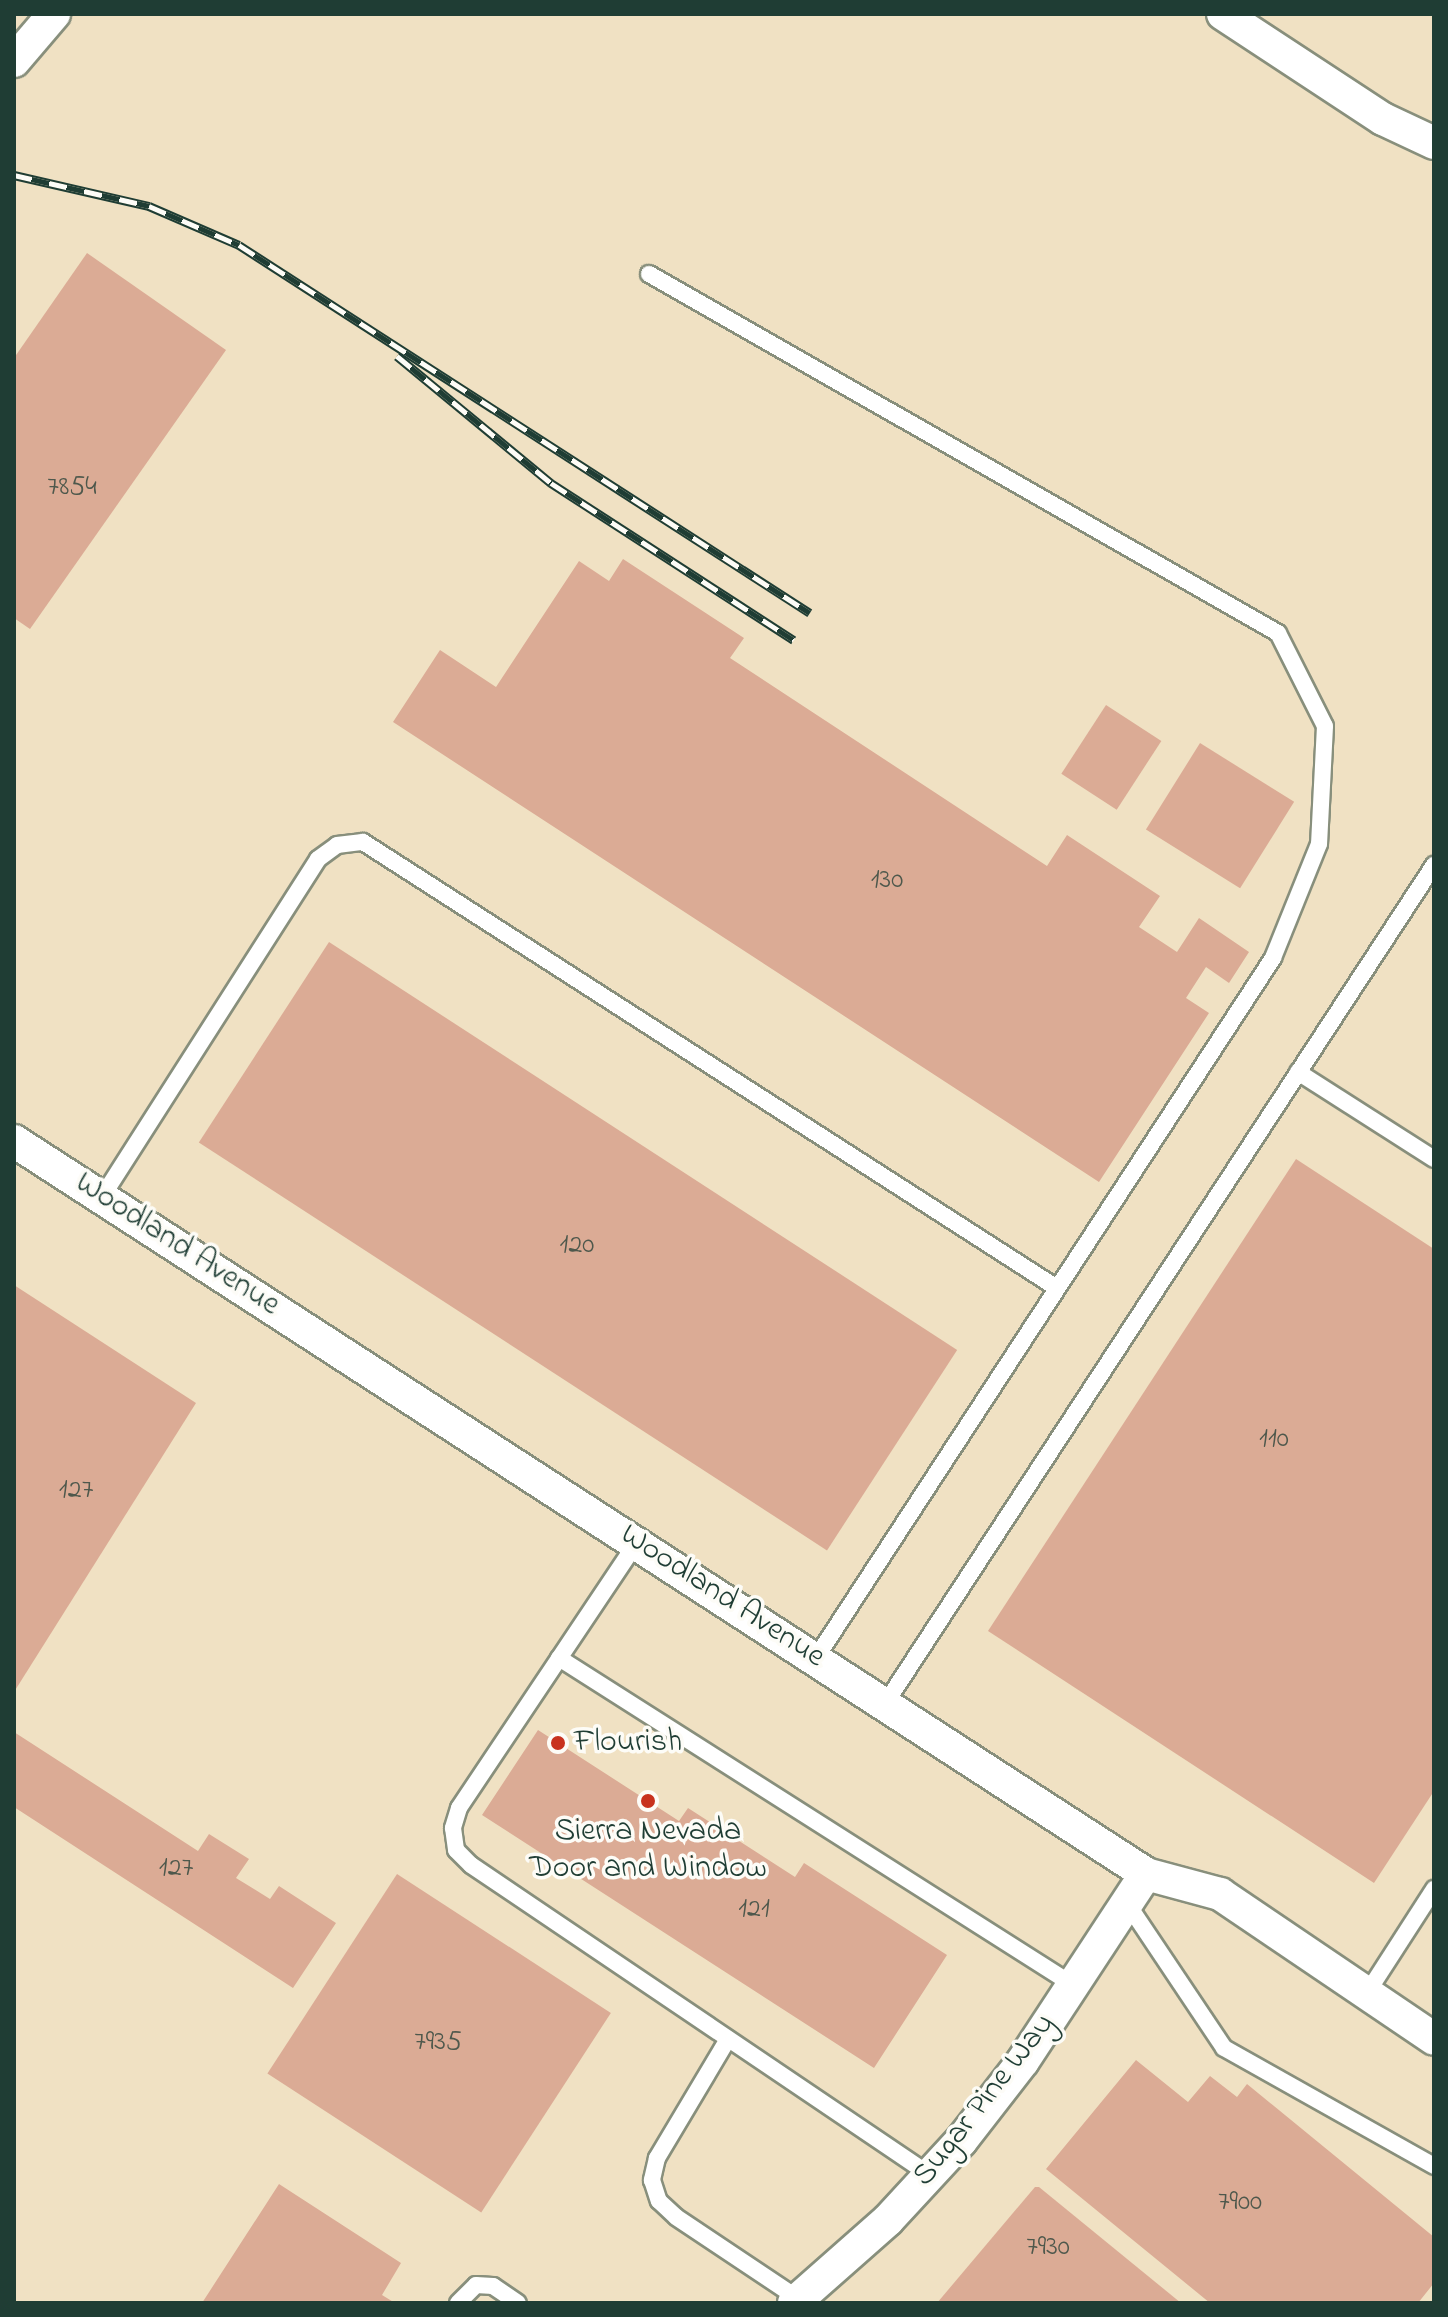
<!DOCTYPE html>
<style>
body{margin:0}
#map{position:relative;width:1448px;height:2317px;overflow:hidden;background:#f0e1c3;font-family:"Indie Flower",sans-serif}
div>[style]{position:absolute}
[style*='--x']{left:calc(var(--x)*1px);top:calc(var(--y)*1px);width:calc(var(--w)*1px);rotate:calc(var(--a)*1deg)}
.building>*{inset:0;background:#dbab95;transform-origin:0 0}
.roads{filter:drop-shadow(2px 0 #888f7c) drop-shadow(-2px 0 #888f7c) drop-shadow(0 2px #888f7c) drop-shadow(0 -2px #888f7c)}
.lane>*{height:16px;margin:-8px;padding:0 8px;transform-origin:8px;border-radius:8px;background:#fff}
.street>*{height:32px;margin:-16px;padding:0 16px;transform-origin:16px;border-radius:16px;background:#fff}
.rail>*{height:9px;margin-top:-4.5px;transform-origin:0;background:repeating-linear-gradient(90deg,#fdfcf7 0 18px,#1f3d34 0 36px);box-sizing:border-box;border-block:2px solid #1f3d34}
.dots>*{width:22px;height:22px;translate:-50% -50%;box-sizing:border-box;border:4px solid #fdfcf7;border-radius:50%}
span{translate:-50% -50%;white-space:nowrap;text-align:center;line-height:1.15;-webkit-text-stroke:7px #fdfcf7;paint-order:stroke}
.number-label{font-size:28px;color:#4e584c}
.number-label span{-webkit-text-stroke-width:0}
.street-label{font-size:32px;color:#1f3d34}
.poi-label{font-size:32px;color:#1f3d34}
.left{translate:0 -50%;text-align:left}
.frame{position:absolute;inset:0;border:16px solid #1f3d34;pointer-events:none}
</style>
<div id="map">
<div class="building">
<div style="clip-path:polygon(87px 253px,226px 350px,30px 629px,14px 618px,14px 358px)"></div>
<div style="clip-path:polygon(623px 559px,744px 638px,730px 658px,1047px 866px,1067px 835px,1160px 896px,1139px 927px,1177px 952px,1199px 918px,1249px 952px,1229px 983px,1206px 967px,1186px 998px,1209px 1013px,1099px 1182px,393px 722px,440px 650px,496px 687px,579px 561px,609px 581px)"></div>
<div style="left:1106px;top:705px;width:66px;height:82px;rotate:33deg"></div>
<div style="left:1200px;top:743px;width:111px;height:102px;rotate:32deg"></div>
<div style="left:329px;top:942px;width:749px;height:239px;rotate:33deg"></div>
<div style="clip-path:polygon(1296px 1159px,1434px 1249px,1434px 1791px,1374px 1883px,988px 1631px)"></div>
<div style="clip-path:polygon(14px 1285px,196px 1403px,14px 1692px)"></div>
<div style="clip-path:polygon(538px 1730px,679px 1821px,688px 1808px,795px 1877px,804px 1863px,947px 1955px,874px 2068px,482px 1815px)"></div>
<div style="clip-path:polygon(14px 1732px,198px 1851px,209px 1834px,249px 1859px,236px 1878px,270px 1899px,279px 1886px,336px 1923px,293px 1988px,14px 1807px)"></div>
<div style="left:397px;top:1874px;width:255px;height:238px;rotate:33deg"></div>
<div style="clip-path:polygon(1136px 2060px,1188px 2102px,1210px 2076px,1237px 2097px,1247px 2084px,1434px 2237px,1434px 2283px,1418px 2303px,1210px 2303px,1046px 2169px)"></div>
<div style="clip-path:polygon(279px 2184px,401px 2263px,382px 2295px,395px 2303px,202px 2303px)"></div>
<div style="clip-path:polygon(1035px 2187px,1039px 2187px,1181px 2303px,937px 2303px)"></div>
</div>
<div class="roads">
<div class="lane">
<div style="--x:649;--y:274;--w:724;--a:29.72"></div>
<div style="--x:1278;--y:633;--w:104;--a:63.2"></div>
<div style="--x:1325;--y:726;--w:118;--a:92.9"></div>
<div style="--x:1319;--y:844;--w:123;--a:112"></div>
<div style="--x:1273;--y:958;--w:836;--a:123.14"></div>
<div style="--x:1298;--y:1072;--w:161;--a:32.6"></div>
<div style="--x:102;--y:1197;--w:401;--a:-57.4"></div>
<div style="--x:318;--y:859;--w:24;--a:-36"></div>
<div style="--x:337;--y:845;--w:26;--a:-7"></div>
<div style="--x:363;--y:842;--w:825;--a:32.73"></div>
<div style="--x:637;--y:1542;--w:320;--a:123.8"></div>
<div style="--x:459;--y:1808;--w:21;--a:107"></div>
<div style="--x:453;--y:1828;--w:22;--a:82"></div>
<div style="--x:456;--y:1850;--w:21;--a:45"></div>
<div style="--x:471;--y:1865;--w:554;--a:34.03"></div>
<div style="--x:559;--y:1658;--w:609;--a:32.46"></div>
<div style="--x:885;--y:1704;--w:1003;--a:-56.8"></div>
<div style="--x:1127;--y:1903;--w:174;--a:56.2"></div>
<div style="--x:1224;--y:2048;--w:241;--a:29.3"></div>
<div style="--x:1367;--y:1993;--w:124;--a:-57.2"></div>
<div style="--x:728;--y:2039;--w:139;--a:120.8"></div>
<div style="--x:657;--y:2158;--w:23;--a:103"></div>
<div style="--x:652;--y:2180;--w:22;--a:72"></div>
<div style="--x:659;--y:2201;--w:23;--a:43"></div>
<div style="--x:676;--y:2217;--w:151;--a:33.7"></div>
<div style="--x:458;--y:2303;--w:25;--a:-45"></div>
<div style="--x:476;--y:2285;--w:17;--a:3"></div>
<div style="--x:493;--y:2286;--w:30;--a:34"></div>
</div>
<div class="street">
<div style="--x:1223;--y:14;--w:191;--a:33.3"></div>
<div style="--x:1383;--y:119;--w:56;--a:25.2"></div>
<div style="--x:14;--y:61;--w:62;--a:-49.6"></div>
<div style="--x:14;--y:1141;--w:1349;--a:32.92"></div>
<div style="--x:1146;--y:1874;--w:77;--a:15.1"></div>
<div style="--x:1220;--y:1894;--w:258;--a:34.1"></div>
<div style="--x:794;--y:2303;--w:125;--a:-41.4"></div>
<div style="--x:888;--y:2220;--w:108;--a:-47.3"></div>
<div style="--x:961;--y:2141;--w:101;--a:-52.2"></div>
<div style="--x:1023;--y:2061;--w:224;--a:-56.7"></div>
</div>
</div>
<div class="rail">
<div style="--x:14;--y:175;--w:139;--a:12.9"></div>
<div style="--x:149;--y:206;--w:98;--a:23.4"></div>
<div style="--x:239;--y:245;--w:679;--a:32.8"></div>
<div style="--x:397;--y:356;--w:200;--a:39.5"></div>
<div style="--x:551;--y:483;--w:289;--a:32.9"></div>
</div>
<div class="dots">
<div style="left:558px;top:1743px;background:#c8321e"></div>
<div style="left:648px;top:1801px;background:#c8321e"></div>
</div>
<div class="number-label">
<span style="left:72px;top:488px">7854</span>
<span style="left:887px;top:881px">130</span>
<span style="left:577px;top:1246px">120</span>
<span style="left:1274px;top:1440px">110</span>
<span style="left:76px;top:1491px">127</span>
<span style="left:176px;top:1869px">127</span>
<span style="left:754px;top:1910px">121</span>
<span style="left:438px;top:2043px">7935</span>
<span style="left:1240px;top:2203px">7900</span>
<span style="left:1048px;top:2248px">7930</span>
</div>
<div class="street-label">
<span style="left:177px;top:1245px;rotate:33deg">Woodland Avenue</span>
<span style="left:722px;top:1597px;rotate:33deg">Woodland Avenue</span>
<span style="left:985px;top:2101px;rotate:-52deg">Sugar Pine Way</span>
</div>
<div class="poi-label">
<span class="left" style="left:574px;top:1743px">Flourish</span>
<span style="left:648px;top:1851px">Sierra Nevada<br>Door and Window</span>
</div>
<div class="frame"></div>
</div>
